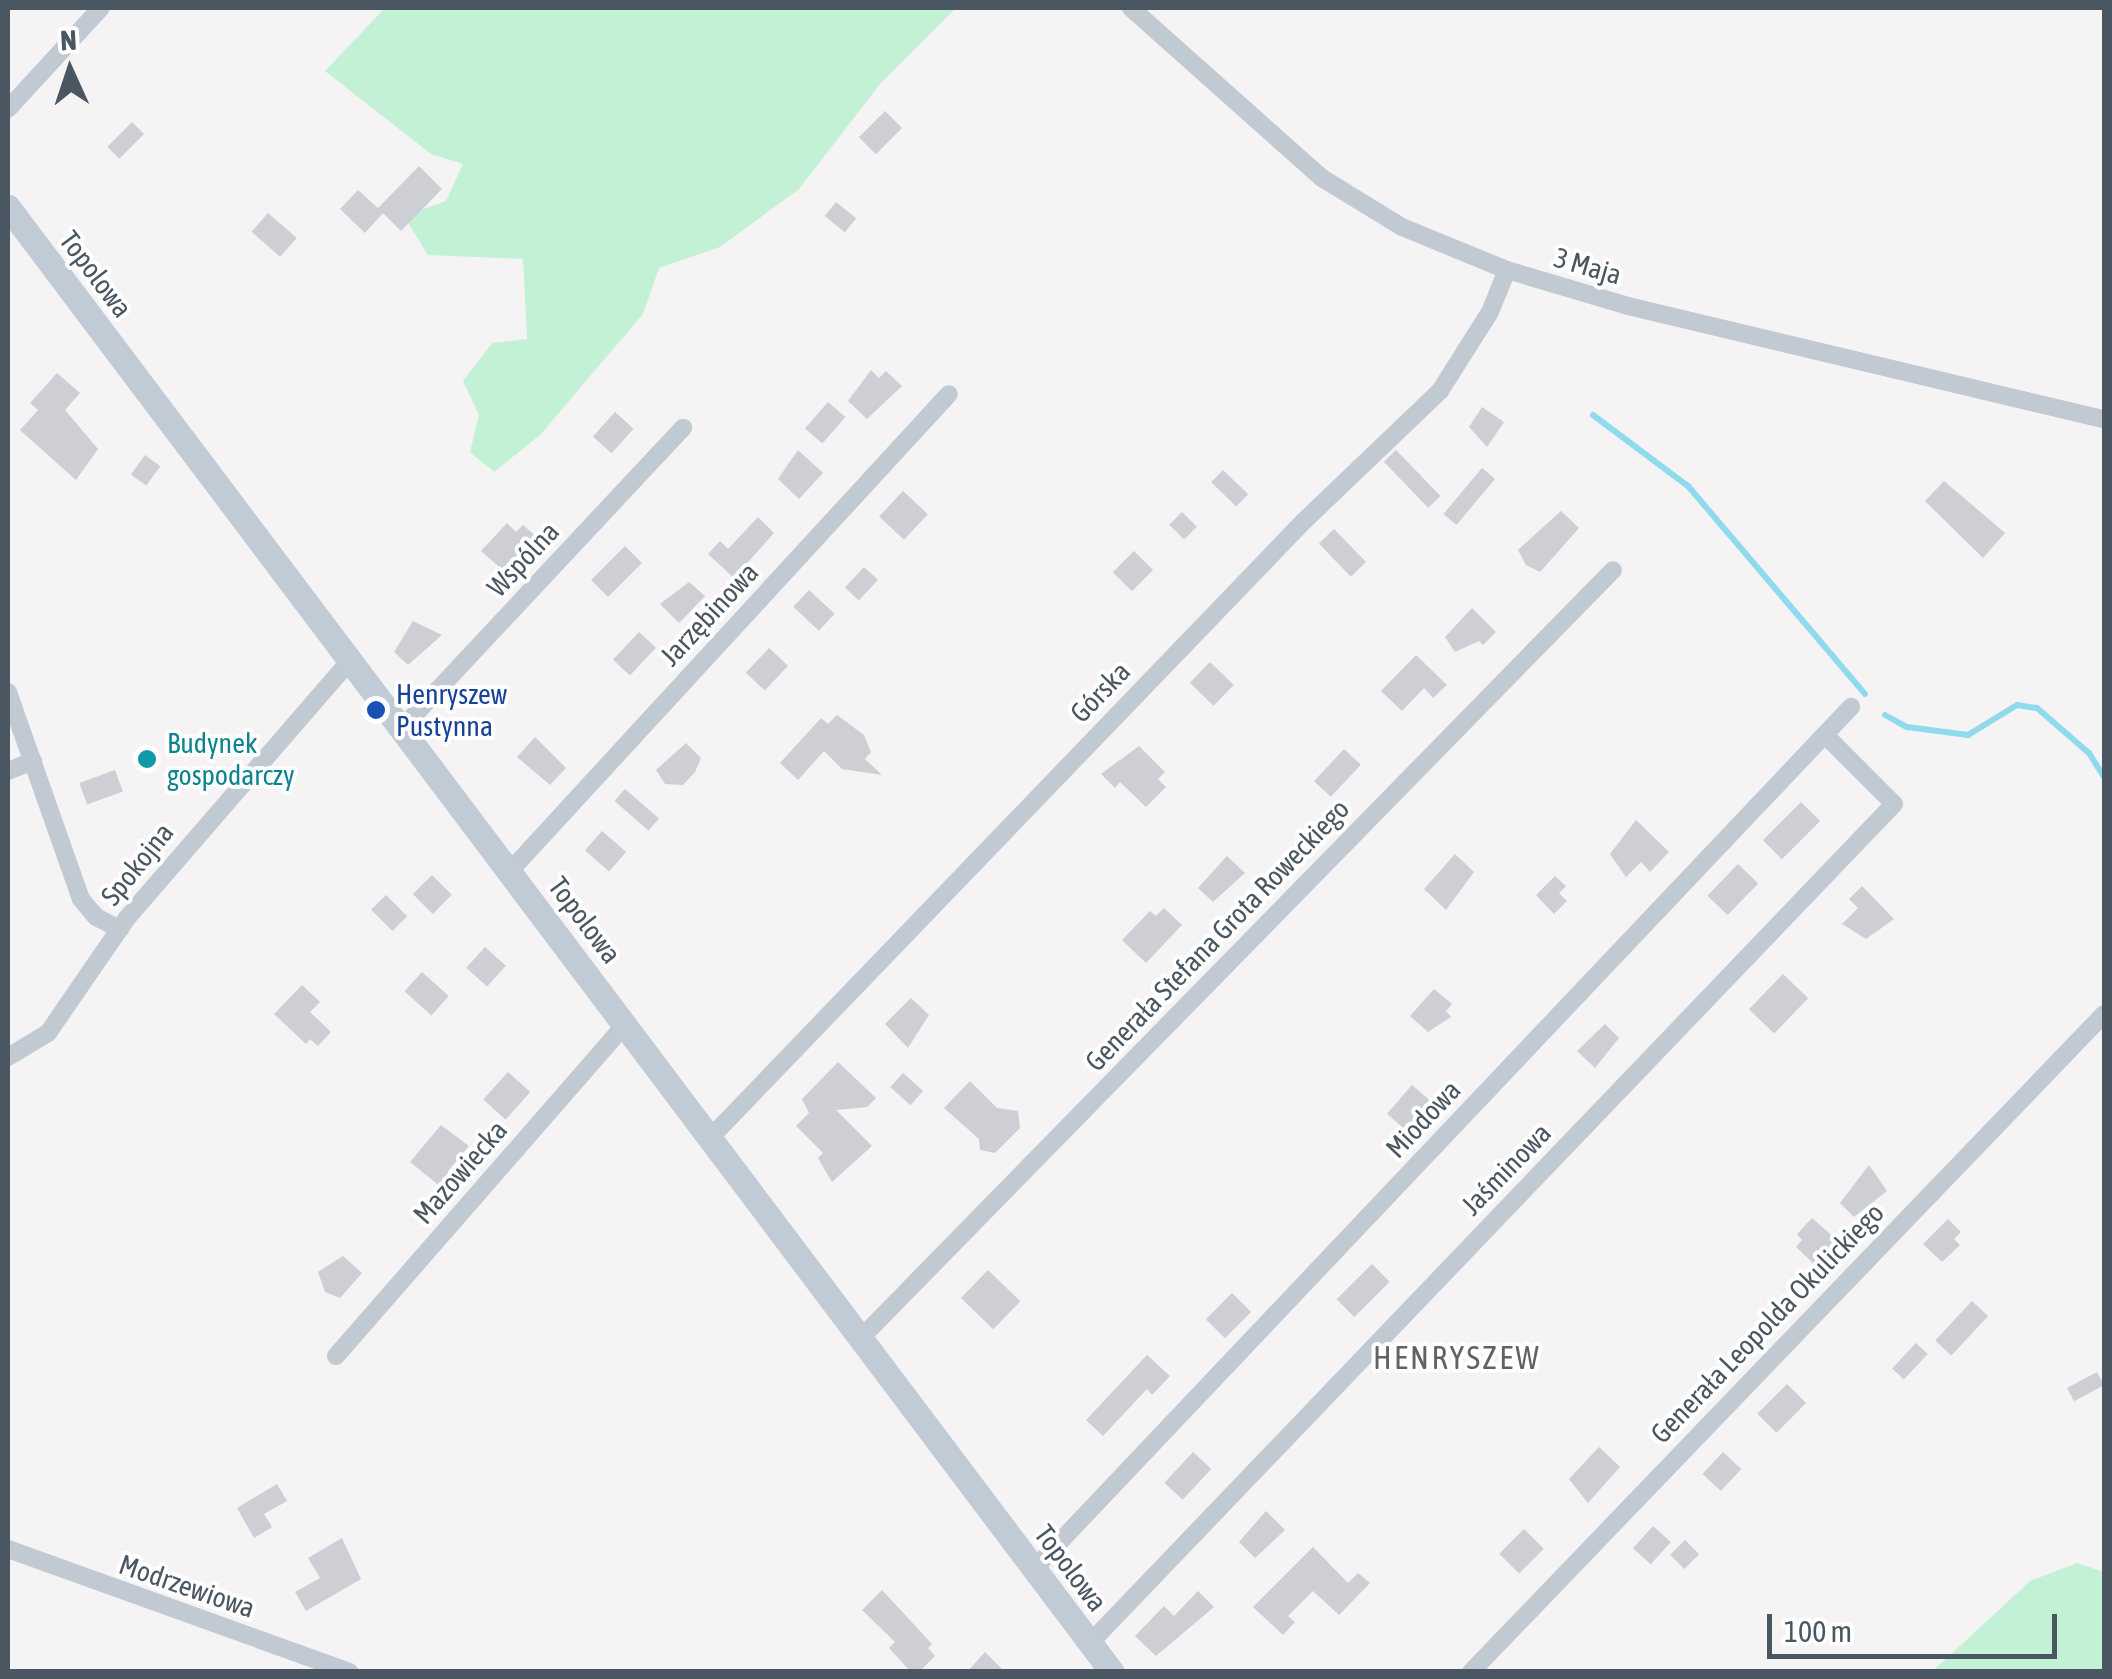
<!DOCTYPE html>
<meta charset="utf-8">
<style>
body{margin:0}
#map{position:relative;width:2112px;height:1679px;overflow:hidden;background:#f5f3f3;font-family:"Asap Condensed",sans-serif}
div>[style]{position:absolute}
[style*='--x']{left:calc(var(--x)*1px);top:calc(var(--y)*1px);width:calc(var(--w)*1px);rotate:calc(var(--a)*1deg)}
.green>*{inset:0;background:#c3f1d5}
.stream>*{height:6px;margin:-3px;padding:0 3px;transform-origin:3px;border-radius:3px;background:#90daee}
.building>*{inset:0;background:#cdcfd5;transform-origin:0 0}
.street>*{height:18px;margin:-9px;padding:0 9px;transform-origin:9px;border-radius:9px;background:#c1cad2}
.secondary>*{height:25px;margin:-12.5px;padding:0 12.5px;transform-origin:12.5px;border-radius:12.5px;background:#c1cbd6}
.dots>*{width:28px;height:28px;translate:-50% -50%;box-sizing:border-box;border:5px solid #fff;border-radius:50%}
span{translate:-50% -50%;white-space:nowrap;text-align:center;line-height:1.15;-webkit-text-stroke:8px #fff;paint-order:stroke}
.street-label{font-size:28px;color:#4a5661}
.transit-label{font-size:28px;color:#164399}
.left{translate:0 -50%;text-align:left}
.culture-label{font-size:28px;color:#0d838f}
.quarter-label{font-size:32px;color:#5f6368;letter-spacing:2.5px}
.frame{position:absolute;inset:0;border:10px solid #4a5661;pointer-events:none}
.north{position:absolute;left:20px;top:20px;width:100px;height:100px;-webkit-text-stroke:8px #fff;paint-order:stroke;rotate:357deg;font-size:28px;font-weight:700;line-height:40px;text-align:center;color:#4a5661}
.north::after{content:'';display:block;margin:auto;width:35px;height:45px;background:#4a5661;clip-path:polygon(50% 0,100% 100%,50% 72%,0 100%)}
.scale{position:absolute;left:1767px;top:1614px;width:290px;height:45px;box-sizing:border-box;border:5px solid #4a5661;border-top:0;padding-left:12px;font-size:30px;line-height:35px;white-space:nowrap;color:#4a5661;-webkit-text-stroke:8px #fff;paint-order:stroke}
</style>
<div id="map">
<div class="green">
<div style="clip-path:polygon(385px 8px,956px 8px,880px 84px,799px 189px,720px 247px,659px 268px,643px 314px,540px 435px,494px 472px,470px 452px,479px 415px,463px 381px,492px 343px,527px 339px,523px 259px,428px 255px,404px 216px,446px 201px,463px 164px,431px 154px,325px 71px)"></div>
<div style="clip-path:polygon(2077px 1563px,2104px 1572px,2104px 1671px,1933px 1671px,2030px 1581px)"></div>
</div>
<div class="stream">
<div style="--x:1593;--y:415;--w:119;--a:36.8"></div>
<div style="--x:1688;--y:486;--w:273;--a:49.6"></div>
<div style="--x:1885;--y:715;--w:25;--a:29"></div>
<div style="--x:1907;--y:727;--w:62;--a:7.5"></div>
<div style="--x:1968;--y:735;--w:57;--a:-31.5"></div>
<div style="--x:2017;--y:705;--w:20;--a:9"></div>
<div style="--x:2037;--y:708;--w:69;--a:40.9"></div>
<div style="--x:2089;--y:753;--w:28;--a:58"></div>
</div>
<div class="building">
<div style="left:885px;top:111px;width:24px;height:37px;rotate:45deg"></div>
<div style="left:132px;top:122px;width:17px;height:35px;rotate:45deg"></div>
<div style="clip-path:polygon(419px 166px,442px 189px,401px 231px,383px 213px,365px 233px,340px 209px,358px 190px,378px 208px)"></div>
<div style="left:836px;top:202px;width:26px;height:18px;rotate:39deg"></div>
<div style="left:268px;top:213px;width:38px;height:25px;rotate:41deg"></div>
<div style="clip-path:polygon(871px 370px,879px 378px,886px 371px,902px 386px,867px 419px,848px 401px)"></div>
<div style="clip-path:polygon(57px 373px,80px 393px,65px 410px,98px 449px,76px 480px,20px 430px,38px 410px,30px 403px)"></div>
<div style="left:828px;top:402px;width:23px;height:35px;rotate:41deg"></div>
<div style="clip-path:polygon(1482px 407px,1504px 422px,1487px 447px,1469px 427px)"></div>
<div style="left:615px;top:412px;width:25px;height:33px;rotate:42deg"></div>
<div style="clip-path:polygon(798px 450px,823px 473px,799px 499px,778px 479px)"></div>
<div style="left:1396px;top:450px;width:64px;height:17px;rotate:46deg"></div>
<div style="left:145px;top:455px;width:19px;height:24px;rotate:36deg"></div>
<div style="left:1482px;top:468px;width:17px;height:60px;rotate:40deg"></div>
<div style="left:1223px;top:470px;width:35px;height:17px;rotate:44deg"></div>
<div style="clip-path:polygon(1944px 481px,2005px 533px,1983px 558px,1925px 501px)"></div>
<div style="left:903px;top:491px;width:34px;height:35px;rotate:43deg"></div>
<div style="clip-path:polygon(1561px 511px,1579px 528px,1540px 572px,1526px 565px,1518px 550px)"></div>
<div style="left:1182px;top:512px;width:21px;height:18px;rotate:45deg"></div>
<div style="clip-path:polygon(758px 517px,774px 533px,734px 578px,708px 554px,720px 541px,728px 549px)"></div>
<div style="clip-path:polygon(507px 523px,516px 532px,523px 525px,538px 538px,506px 573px,481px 551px)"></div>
<div style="left:1334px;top:529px;width:46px;height:21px;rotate:46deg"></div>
<div style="left:625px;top:546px;width:24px;height:48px;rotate:45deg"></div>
<div style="left:1134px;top:551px;width:27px;height:30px;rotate:45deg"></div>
<div style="left:864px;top:567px;width:19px;height:28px;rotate:43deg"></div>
<div style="clip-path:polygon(689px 582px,705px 596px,679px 623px,660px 604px)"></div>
<div style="left:809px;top:590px;width:35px;height:23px;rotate:43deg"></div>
<div style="clip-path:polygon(1472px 608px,1496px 632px,1483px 645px,1479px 641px,1455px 652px,1445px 637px)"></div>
<div style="clip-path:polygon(413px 621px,442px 635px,408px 665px,394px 652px)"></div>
<div style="left:639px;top:632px;width:23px;height:38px;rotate:43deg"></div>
<div style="left:769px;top:648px;width:26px;height:34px;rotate:43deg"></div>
<div style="clip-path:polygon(1416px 655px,1447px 685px,1433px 698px,1424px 688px,1402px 711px,1381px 691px)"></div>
<div style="left:1210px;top:662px;width:33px;height:29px;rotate:44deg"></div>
<div style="clip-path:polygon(837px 715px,864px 735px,871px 752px,865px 759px,882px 775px,842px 769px,824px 751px,798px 780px,780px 763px,821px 718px,828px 724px)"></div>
<div style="clip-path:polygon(535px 737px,566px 768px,550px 785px,517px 757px)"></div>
<div style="clip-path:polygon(686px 743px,701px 758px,695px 772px,683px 785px,665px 784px,656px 770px)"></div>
<div style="clip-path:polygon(1139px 746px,1165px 772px,1158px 779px,1166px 787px,1146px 807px,1120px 782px,1115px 788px,1101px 774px)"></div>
<div style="left:1344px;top:749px;width:23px;height:44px;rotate:43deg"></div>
<div style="left:115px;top:770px;width:23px;height:38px;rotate:70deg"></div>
<div style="left:625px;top:789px;width:45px;height:16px;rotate:41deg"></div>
<div style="left:1801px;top:802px;width:27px;height:54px;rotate:45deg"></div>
<div style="clip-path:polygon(1636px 820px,1669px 852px,1650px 872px,1641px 862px,1626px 877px,1610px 854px)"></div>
<div style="left:602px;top:831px;width:32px;height:26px;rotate:41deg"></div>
<div style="clip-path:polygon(1455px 854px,1474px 872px,1446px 910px,1424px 889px)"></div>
<div style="clip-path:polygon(1227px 856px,1245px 873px,1213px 902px,1198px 888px)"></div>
<div style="left:1738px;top:864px;width:28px;height:44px;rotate:44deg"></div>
<div style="left:432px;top:875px;width:28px;height:27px;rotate:45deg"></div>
<div style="clip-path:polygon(1555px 876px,1566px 886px,1559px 893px,1567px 901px,1554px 914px,1536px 895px)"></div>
<div style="clip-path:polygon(1862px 886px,1894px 919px,1866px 939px,1842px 924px,1858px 908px,1849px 899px)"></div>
<div style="left:386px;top:895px;width:30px;height:21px;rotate:45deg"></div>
<div style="clip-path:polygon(1164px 908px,1182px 925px,1146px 963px,1122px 940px,1150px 911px,1156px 916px)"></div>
<div style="left:485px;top:947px;width:28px;height:28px;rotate:42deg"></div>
<div style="left:422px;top:972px;width:36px;height:26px;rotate:42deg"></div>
<div style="left:1783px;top:974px;width:35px;height:49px;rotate:44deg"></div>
<div style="clip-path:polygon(302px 985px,320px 1002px,310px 1012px,331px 1032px,318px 1046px,310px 1039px,306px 1044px,274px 1014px)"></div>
<div style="clip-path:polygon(1434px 989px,1452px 1004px,1446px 1011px,1451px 1017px,1428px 1032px,1410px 1016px)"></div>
<div style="clip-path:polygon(911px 998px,929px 1015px,908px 1048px,885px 1024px)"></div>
<div style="clip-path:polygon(1605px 1024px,1619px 1038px,1595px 1068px,1577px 1051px)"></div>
<div style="clip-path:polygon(838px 1062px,876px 1098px,867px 1107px,836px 1110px,872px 1146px,832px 1182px,818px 1158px,823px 1153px,796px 1126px,809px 1113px,802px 1099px)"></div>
<div style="left:508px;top:1072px;width:30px;height:37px;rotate:42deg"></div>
<div style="left:903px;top:1073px;width:27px;height:19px;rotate:42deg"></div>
<div style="clip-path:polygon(970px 1081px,997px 1108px,1018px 1111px,1020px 1128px,995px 1153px,980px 1150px,979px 1139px,944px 1108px)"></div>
<div style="left:1412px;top:1085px;width:32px;height:38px;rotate:41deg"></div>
<div style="clip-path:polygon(441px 1125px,469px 1146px,448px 1171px,446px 1191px,410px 1162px)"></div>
<div style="clip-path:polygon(1869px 1165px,1887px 1191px,1854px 1217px,1840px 1203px)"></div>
<div style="clip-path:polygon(1812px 1218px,1837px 1240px,1814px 1264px,1796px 1247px,1802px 1240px,1797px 1234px)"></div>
<div style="clip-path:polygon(1948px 1219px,1961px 1232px,1954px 1239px,1960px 1245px,1942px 1262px,1923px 1244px)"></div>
<div style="clip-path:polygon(343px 1256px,362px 1273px,340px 1298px,325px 1292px,318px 1272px)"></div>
<div style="left:1372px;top:1264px;width:25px;height:50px;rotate:45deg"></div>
<div style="left:988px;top:1270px;width:45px;height:39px;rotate:44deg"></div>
<div style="left:1232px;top:1293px;width:27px;height:37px;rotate:45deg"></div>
<div style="left:1972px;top:1301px;width:22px;height:54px;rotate:43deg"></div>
<div style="left:1916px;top:1343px;width:16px;height:35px;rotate:43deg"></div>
<div style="clip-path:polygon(1147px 1355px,1170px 1376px,1152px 1395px,1147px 1389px,1103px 1436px,1086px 1420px)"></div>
<div style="left:2097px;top:1372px;width:15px;height:34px;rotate:62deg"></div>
<div style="left:1787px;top:1384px;width:27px;height:42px;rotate:45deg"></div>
<div style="clip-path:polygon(1599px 1447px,1620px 1467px,1588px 1503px,1569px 1479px)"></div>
<div style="left:1193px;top:1452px;width:25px;height:42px;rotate:43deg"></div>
<div style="left:1723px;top:1452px;width:25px;height:30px;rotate:43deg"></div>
<div style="clip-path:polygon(277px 1484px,287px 1501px,264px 1514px,272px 1527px,254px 1538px,237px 1508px)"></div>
<div style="clip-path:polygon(1266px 1511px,1285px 1530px,1255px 1558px,1239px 1542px)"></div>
<div style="left:1653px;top:1526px;width:24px;height:30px;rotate:42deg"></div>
<div style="left:1524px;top:1529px;width:28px;height:35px;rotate:45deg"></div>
<div style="clip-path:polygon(342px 1538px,361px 1579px,306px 1611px,295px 1592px,320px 1578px,308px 1558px)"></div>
<div style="left:1685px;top:1540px;width:20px;height:21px;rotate:45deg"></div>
<div style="clip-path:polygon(1313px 1547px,1348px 1583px,1358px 1573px,1370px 1583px,1339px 1615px,1313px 1591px,1288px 1616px,1295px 1622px,1283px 1635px,1253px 1607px)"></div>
<div style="clip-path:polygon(882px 1590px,932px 1644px,928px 1648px,935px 1656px,919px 1672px,911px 1672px,889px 1648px,895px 1642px,862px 1610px)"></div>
<div style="clip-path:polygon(1198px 1591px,1214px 1607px,1156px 1656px,1135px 1636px,1164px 1606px,1174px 1616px)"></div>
<div style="clip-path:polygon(985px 1652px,1005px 1672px,967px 1672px)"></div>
</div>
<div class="street">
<div style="--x:1131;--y:8;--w:256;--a:41.7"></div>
<div style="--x:1322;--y:178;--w:94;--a:31.5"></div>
<div style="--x:1402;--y:227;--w:113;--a:22.3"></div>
<div style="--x:1507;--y:270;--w:126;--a:16.6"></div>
<div style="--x:1628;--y:306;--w:489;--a:13.4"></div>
<div style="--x:8;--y:109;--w:137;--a:-47.4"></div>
<div style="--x:8;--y:692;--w:219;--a:70.6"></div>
<div style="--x:81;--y:899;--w:23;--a:50"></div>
<div style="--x:96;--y:917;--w:27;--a:27"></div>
<div style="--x:403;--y:727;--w:410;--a:-46.9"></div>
<div style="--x:8;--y:771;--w:27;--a:-22"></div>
<div style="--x:510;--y:871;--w:648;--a:-47.38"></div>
<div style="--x:8;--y:1057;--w:47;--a:-31"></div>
<div style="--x:48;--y:1033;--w:140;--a:-55.5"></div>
<div style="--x:127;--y:918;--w:344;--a:-49.1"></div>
<div style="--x:710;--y:1138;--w:856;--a:-46.09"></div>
<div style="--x:1304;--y:521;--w:188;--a:-43.7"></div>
<div style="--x:1440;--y:391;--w:93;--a:-57.7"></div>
<div style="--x:1490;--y:312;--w:45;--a:-68"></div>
<div style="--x:860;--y:1339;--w:1076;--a:-45.6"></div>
<div style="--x:336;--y:1356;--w:441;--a:-48.9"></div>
<div style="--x:8;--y:1549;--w:363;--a:19.8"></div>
<div style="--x:1034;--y:1569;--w:1188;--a:-46.54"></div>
<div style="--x:1090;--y:1643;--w:1162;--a:-46.22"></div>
<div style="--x:1894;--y:804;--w:98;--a:-135"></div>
<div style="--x:1471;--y:1672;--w:913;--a:-46.11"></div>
</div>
<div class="secondary">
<div style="--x:8;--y:207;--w:1834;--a:53"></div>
</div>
<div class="dots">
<div style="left:376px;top:710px;background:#1a4fb4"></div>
<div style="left:147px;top:759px;background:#0f9aa8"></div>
</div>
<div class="street-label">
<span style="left:1588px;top:266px;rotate:16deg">3 Maja</span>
<span style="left:96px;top:274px;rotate:53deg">Topolowa</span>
<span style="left:523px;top:559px;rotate:-47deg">Wspólna</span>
<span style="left:709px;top:614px;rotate:-47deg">Jarzębinowa</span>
<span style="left:1100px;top:692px;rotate:-46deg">Górska</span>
<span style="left:137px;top:864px;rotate:-51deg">Spokojna</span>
<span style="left:585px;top:920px;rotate:53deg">Topolowa</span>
<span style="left:1217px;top:935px;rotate:-46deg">Generała Stefana Grota Roweckiego</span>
<span style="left:1423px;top:1119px;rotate:-47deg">Miodowa</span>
<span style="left:1506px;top:1169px;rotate:-46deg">Jaśminowa</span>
<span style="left:460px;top:1172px;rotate:-49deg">Mazowiecka</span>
<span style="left:1767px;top:1323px;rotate:-46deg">Generała Leopolda Okulickiego</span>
<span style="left:1071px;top:1568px;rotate:53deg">Topolowa</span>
<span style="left:187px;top:1586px;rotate:19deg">Modrzewiowa</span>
</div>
<div class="transit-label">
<span class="left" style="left:396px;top:710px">Henryszew<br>Pustynna</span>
</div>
<div class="culture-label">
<span class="left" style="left:167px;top:759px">Budynek<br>gospodarczy</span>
</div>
<div class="quarter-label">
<span style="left:1457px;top:1358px">HENRYSZEW</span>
</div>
<div class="frame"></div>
<div class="north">N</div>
<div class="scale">100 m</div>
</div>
